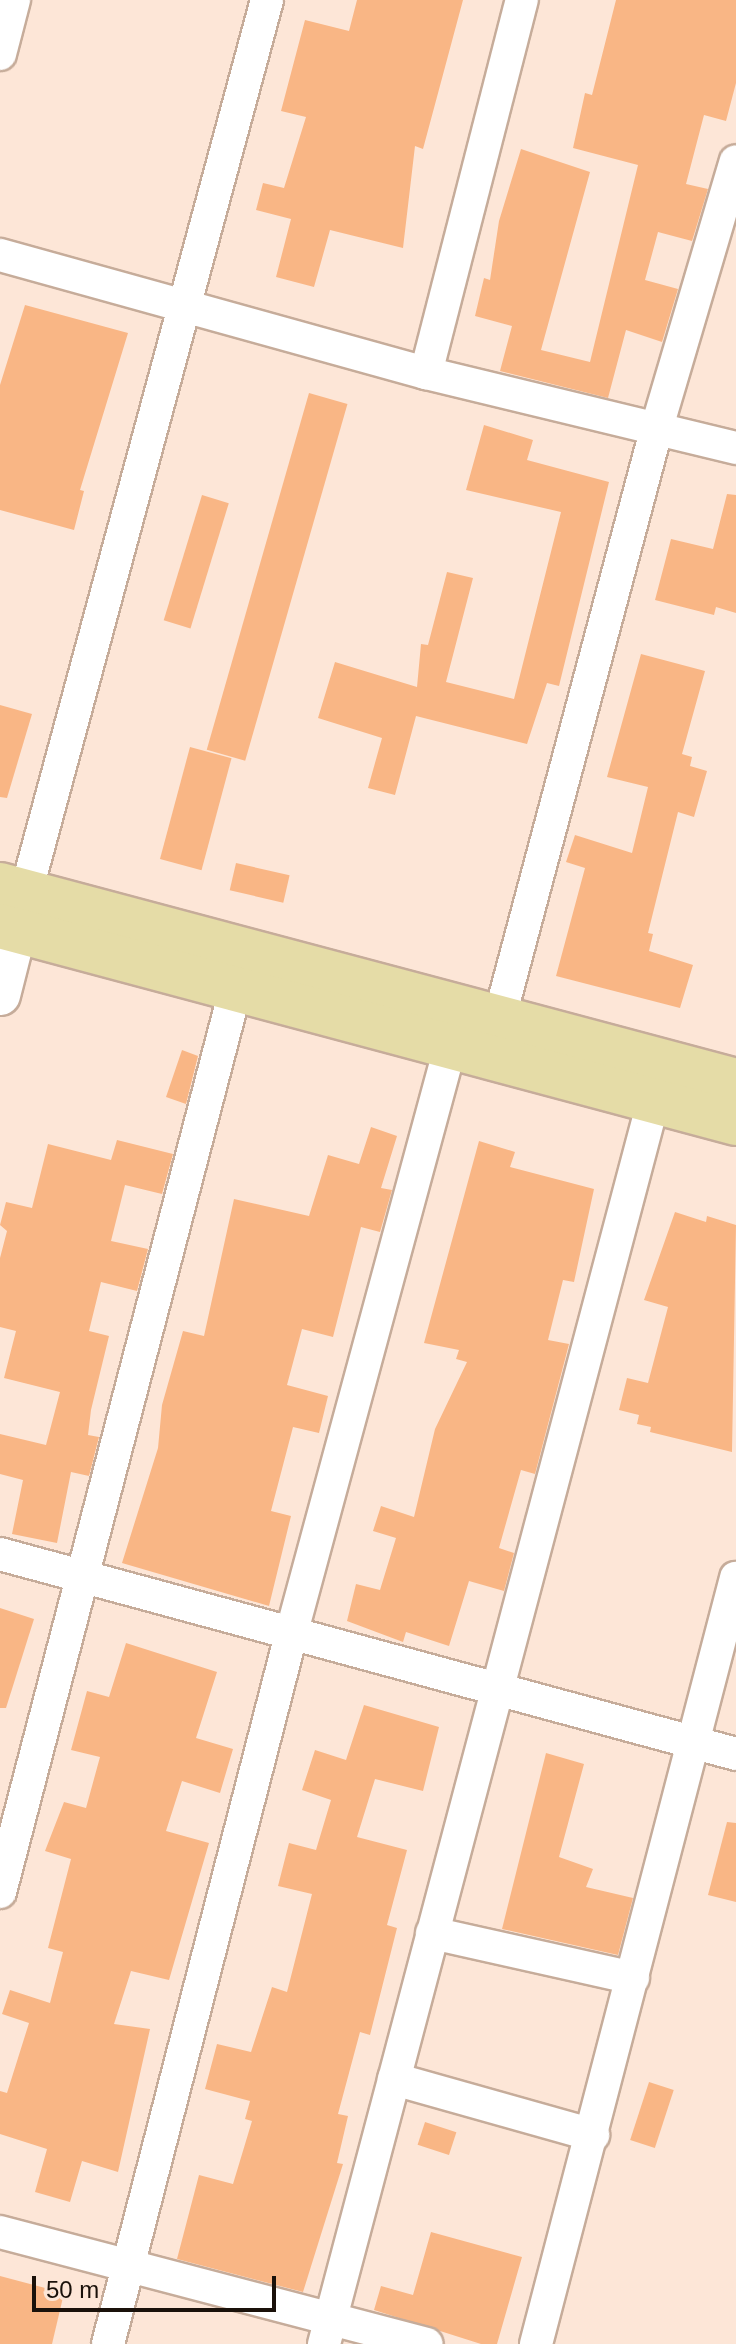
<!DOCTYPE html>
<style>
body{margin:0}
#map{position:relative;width:736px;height:2344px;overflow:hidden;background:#fde6d7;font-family:Arial,sans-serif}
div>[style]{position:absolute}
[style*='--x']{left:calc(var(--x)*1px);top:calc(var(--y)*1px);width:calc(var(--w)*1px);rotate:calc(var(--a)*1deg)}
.building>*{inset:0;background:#f9b685;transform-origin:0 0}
.roads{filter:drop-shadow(2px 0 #c6ac9a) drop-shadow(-2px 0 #c6ac9a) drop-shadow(0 2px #c6ac9a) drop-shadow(0 -2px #c6ac9a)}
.minor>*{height:32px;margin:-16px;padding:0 16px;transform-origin:16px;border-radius:16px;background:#fff}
.tertiary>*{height:40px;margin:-20px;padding:0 20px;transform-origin:20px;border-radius:20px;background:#fff}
.primary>*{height:44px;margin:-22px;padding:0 22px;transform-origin:22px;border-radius:22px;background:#e5dca7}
span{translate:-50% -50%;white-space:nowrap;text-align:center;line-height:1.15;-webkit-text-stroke:7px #fde6d7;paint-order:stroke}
.scale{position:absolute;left:32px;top:2276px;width:244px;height:36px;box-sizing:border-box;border:4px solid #1a110a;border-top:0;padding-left:10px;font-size:24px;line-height:28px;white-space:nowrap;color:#1a110a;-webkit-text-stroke:6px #fde6d7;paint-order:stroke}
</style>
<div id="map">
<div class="building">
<div style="clip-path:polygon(357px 0,463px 0,423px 149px,415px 146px,403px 248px,330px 230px,314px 287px,276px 277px,291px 219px,256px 210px,263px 183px,284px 188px,306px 117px,281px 111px,305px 20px,349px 31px)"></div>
<div style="clip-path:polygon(616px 0,736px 0,736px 83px,726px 121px,704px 115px,686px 184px,708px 189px,692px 241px,658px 232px,645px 280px,678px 289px,662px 342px,626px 330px,608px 398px,500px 371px,512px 326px,475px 316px,484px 278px,490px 280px,499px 221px,521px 149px,590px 172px,541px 350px,590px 362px,638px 165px,573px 148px,585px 93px,592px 95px)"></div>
<div style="clip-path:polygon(25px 305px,128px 333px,80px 490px,84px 491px,74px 530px,0 510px,0 385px)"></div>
<div style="left:309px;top:393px;width:40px;height:371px;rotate:16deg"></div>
<div style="clip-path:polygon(484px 425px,533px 440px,527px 460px,609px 482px,559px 686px,547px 683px,527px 744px,416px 716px,395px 795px,368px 788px,382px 738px,318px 718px,335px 662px,417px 687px,421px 644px,428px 645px,447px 572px,473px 578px,446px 682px,514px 699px,561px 512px,466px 490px)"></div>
<div style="clip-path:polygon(727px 494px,736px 495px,736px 613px,716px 607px,714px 615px,655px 600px,671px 539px,713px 549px)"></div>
<div style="left:202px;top:495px;width:28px;height:131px;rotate:17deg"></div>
<div style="clip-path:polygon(641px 654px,705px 671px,682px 754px,692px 757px,690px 766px,707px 771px,694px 817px,678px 812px,648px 933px,653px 934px,649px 951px,693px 965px,680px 1008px,556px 976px,585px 868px,566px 862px,575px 835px,632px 853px,648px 787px,607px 777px)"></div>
<div style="clip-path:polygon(0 705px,32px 714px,7px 798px,0 797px)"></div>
<div style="left:190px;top:747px;width:43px;height:116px;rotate:15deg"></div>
<div style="left:236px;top:863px;width:55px;height:28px;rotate:13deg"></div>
<div style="clip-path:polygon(182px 1050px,198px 1056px,186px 1104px,166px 1097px)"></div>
<div style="clip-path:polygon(371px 1127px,397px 1136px,381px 1188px,392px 1190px,380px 1232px,361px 1227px,333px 1337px,302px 1329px,287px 1385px,328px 1396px,319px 1433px,293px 1427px,271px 1511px,291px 1516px,269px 1606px,122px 1563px,158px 1448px,162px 1405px,183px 1331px,204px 1336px,234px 1199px,309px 1216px,328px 1155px,359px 1164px)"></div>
<div style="clip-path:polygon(117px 1140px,173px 1154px,162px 1194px,125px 1185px,111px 1241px,148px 1249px,137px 1291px,101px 1282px,89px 1331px,109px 1336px,91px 1410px,88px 1435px,99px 1437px,89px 1476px,71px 1472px,57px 1543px,12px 1534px,23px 1480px,0 1474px,0 1434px,46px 1445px,60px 1392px,4px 1378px,16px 1331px,0 1327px,0 1258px,7px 1231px,0 1225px,6px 1202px,32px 1208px,48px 1144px,111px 1160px)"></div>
<div style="clip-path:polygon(479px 1141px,515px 1152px,510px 1167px,594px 1189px,574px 1282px,563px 1280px,548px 1340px,569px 1344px,535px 1474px,521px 1470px,499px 1548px,514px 1553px,504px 1591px,469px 1581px,449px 1646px,406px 1632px,403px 1642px,347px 1621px,356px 1584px,380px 1590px,396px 1538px,373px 1531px,381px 1506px,414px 1517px,435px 1429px,467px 1362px,456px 1359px,459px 1350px,424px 1343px)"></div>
<div style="clip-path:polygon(675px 1212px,706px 1222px,707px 1216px,736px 1225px,732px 1452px,650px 1432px,651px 1427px,637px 1424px,639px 1415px,619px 1410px,627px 1378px,648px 1383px,668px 1307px,644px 1300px)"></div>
<div style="clip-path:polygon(0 1608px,34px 1619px,6px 1708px,0 1708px)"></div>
<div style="clip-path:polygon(126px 1643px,217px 1672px,196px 1738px,233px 1749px,220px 1793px,182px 1781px,166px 1831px,209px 1843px,169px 1980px,131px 1971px,114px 2024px,150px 2029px,118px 2172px,82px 2161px,70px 2202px,35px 2192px,47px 2149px,0 2134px,0 2091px,7px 2093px,29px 2023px,2px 2014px,10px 1990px,50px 2003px,63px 1952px,48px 1948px,71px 1859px,45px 1851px,64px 1802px,86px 1808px,100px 1757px,71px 1750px,87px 1691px,109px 1697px)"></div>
<div style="clip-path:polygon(364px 1705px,439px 1727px,423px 1791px,375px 1779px,357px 1837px,407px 1850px,387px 1925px,397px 1928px,370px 2035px,360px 2032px,338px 2114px,348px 2116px,337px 2163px,343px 2164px,303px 2292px,177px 2259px,199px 2175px,233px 2184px,252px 2121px,245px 2119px,250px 2101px,205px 2089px,217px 2044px,251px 2052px,272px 1987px,287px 1992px,312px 1894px,278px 1886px,289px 1843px,316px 1850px,331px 1800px,302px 1790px,315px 1750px,346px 1760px)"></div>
<div style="clip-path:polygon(546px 1753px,584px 1764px,559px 1857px,593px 1869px,586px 1887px,633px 1898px,618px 1955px,502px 1929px)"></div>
<div style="clip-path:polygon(727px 1822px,736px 1823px,736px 1902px,708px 1895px)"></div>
<div style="left:649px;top:2082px;width:26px;height:61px;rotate:18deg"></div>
<div style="left:425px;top:2122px;width:33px;height:24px;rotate:18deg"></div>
<div style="clip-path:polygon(431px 2232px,522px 2257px,497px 2344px,481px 2344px,374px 2310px,381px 2286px,413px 2295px)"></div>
<div style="clip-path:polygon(0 2276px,64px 2293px,52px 2344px,0 2344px)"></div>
</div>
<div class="roads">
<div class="minor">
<div style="--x:0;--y:54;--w:56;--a:-75.5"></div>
<div style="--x:0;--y:255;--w:442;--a:15.5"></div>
<div style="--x:426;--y:373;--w:319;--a:13.6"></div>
<div style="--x:426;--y:373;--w:385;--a:-75.6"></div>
<div style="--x:26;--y:892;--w:924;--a:-74.88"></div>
<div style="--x:500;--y:1016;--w:610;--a:-75.07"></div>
<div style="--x:657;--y:427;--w:277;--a:-73.5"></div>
<div style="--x:0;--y:1554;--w:763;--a:15.2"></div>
<div style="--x:0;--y:1892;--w:935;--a:-75.38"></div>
<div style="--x:432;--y:1933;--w:206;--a:12.6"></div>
<div style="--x:394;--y:2079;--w:207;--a:15.7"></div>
<div style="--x:0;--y:2232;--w:441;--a:14.7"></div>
<div style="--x:108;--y:2344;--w:736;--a:-75.53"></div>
<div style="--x:292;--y:1631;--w:604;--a:-74.84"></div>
<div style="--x:324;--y:2344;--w:1285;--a:-75.16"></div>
<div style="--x:536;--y:2344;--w:792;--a:-75.37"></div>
</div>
<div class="tertiary">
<div style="--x:0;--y:995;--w:98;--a:-75.8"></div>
</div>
<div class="primary">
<div style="--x:0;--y:885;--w:762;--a:14.91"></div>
<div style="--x:0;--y:926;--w:762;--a:14.98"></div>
</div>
</div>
<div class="scale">50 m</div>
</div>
